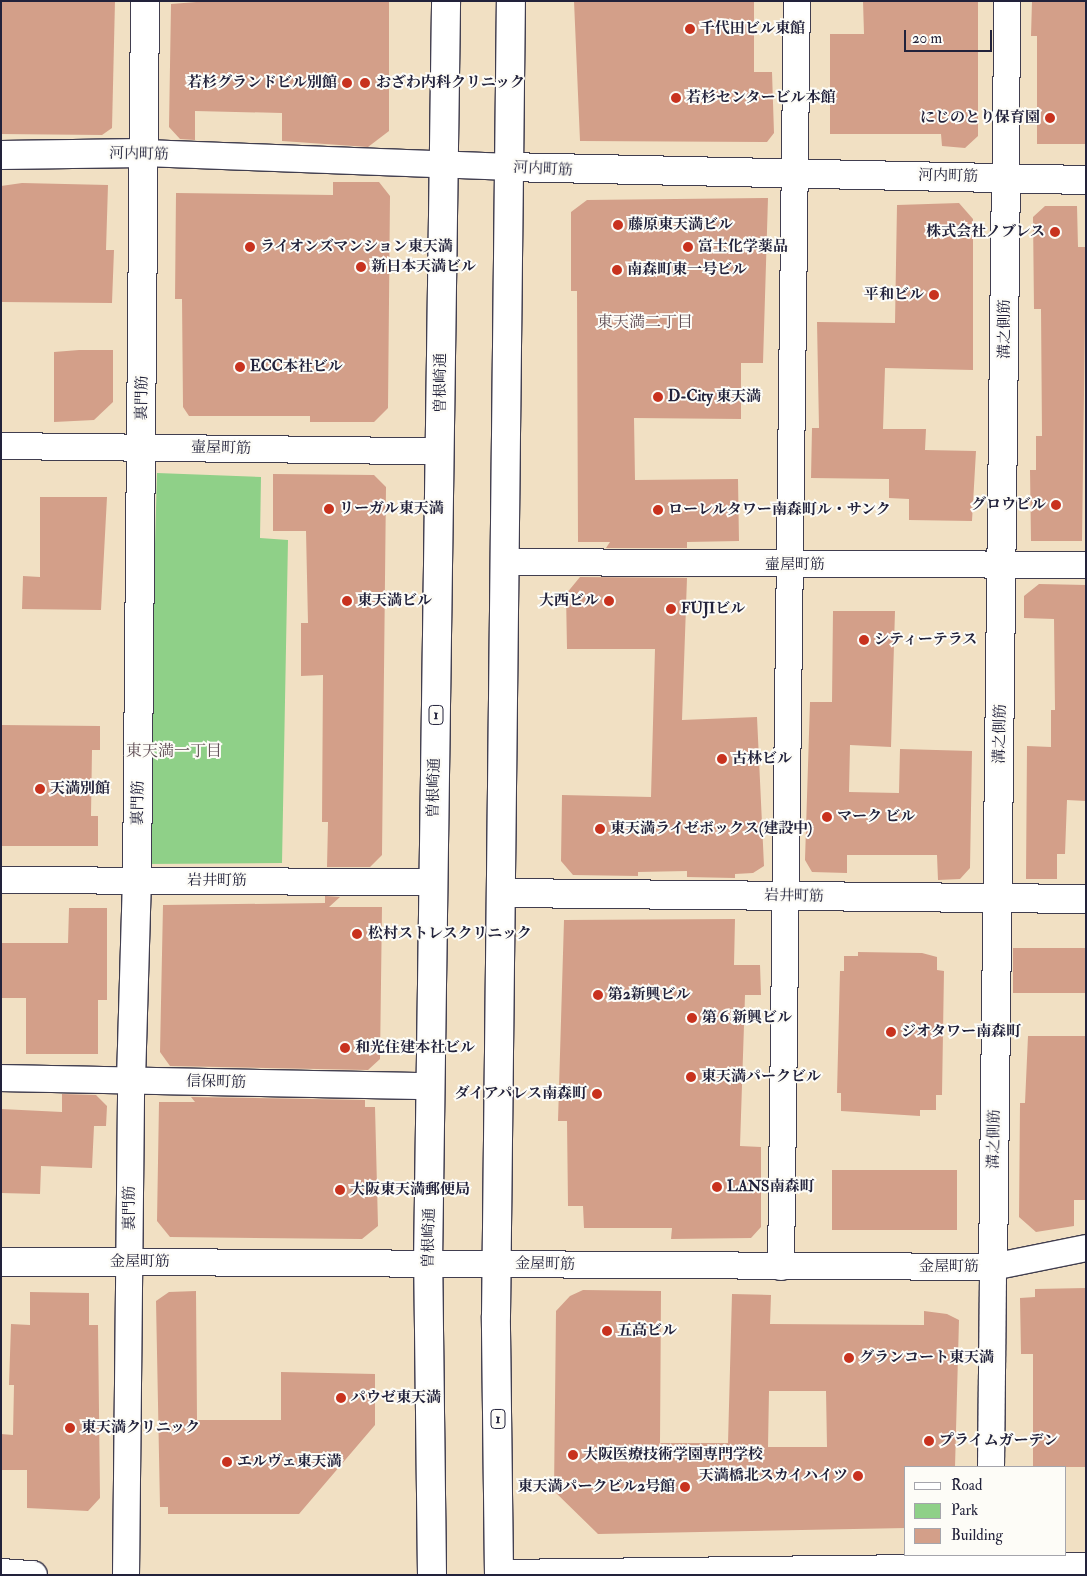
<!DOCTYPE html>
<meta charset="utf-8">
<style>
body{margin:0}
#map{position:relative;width:1087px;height:1576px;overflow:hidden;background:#f1e0c3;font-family:"IM FELL Double Pica","Noto Serif JP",serif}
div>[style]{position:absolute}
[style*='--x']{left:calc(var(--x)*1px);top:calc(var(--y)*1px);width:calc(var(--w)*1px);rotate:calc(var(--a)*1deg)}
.green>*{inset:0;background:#8fd088}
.building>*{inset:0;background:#d39f89;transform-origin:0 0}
.roads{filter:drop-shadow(1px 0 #413e4f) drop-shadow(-1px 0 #413e4f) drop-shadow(0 1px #413e4f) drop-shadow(0 -1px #413e4f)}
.street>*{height:26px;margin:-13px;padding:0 13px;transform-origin:13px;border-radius:13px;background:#fff}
.secondary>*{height:28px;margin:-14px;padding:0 14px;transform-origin:14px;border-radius:14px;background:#fff}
.primary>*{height:28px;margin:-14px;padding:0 14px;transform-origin:14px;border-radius:14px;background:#fff}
.highway>*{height:28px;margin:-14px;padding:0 14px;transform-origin:14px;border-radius:14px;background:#fff}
.dots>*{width:14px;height:14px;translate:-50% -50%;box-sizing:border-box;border:2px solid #fdfcf7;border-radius:50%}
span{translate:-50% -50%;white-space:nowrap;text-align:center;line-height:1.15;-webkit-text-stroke:4px #fdfcf7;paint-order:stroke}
.shield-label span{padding:1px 4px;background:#fdfcf7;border:1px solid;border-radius:4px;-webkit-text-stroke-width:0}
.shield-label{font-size:14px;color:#22223b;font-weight:700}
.poi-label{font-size:15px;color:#22223b;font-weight:700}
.left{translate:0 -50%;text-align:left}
.right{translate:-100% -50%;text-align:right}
.street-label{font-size:15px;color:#22223b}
.neighbourhood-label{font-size:16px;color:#604e56}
.frame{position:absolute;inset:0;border:2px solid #22223b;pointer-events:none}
.legend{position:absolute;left:904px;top:1466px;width:162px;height:90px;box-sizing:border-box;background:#fdfcf7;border:1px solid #a5a5ac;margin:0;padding:6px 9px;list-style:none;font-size:15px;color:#22223b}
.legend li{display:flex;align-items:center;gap:10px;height:25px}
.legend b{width:25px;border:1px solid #a5a5ac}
.scale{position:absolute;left:904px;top:30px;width:88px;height:22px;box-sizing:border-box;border:2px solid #22223b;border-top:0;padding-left:6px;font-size:15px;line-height:18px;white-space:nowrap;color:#22223b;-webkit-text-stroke:4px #fdfcf7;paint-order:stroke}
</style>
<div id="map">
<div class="green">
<div style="clip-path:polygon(157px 473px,261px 477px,260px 538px,288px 540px,282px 863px,146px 864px)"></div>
</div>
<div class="building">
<div style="clip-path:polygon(1px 1px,115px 1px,112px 128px,102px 135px,1px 134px)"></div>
<div style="clip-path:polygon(209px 1px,389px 1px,389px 131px,368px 147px,282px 141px,282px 113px,195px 111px,195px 140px,180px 139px,169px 127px,171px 4px)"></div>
<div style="clip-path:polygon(574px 1px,754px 1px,754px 72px,772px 72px,774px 133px,767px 142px,580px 141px)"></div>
<div style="clip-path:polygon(863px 1px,978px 1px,978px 136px,965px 148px,942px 146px,941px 134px,830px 134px,830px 34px,864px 34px)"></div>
<div style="clip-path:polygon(1032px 1px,1086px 1px,1086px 144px,1037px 144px,1037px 36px,1031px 36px)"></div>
<div style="clip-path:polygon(333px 182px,379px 182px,390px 196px,388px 408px,374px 422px,310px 422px,310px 416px,189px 416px,183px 407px,182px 299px,175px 299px,176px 193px,333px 195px)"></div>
<div style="clip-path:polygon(22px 183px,108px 185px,106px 250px,114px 250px,112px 303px,1px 302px,1px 186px)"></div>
<div style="clip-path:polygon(768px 198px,763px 363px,741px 363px,741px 419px,634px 418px,635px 480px,738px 479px,739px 541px,687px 542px,687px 548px,606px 548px,610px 542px,578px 542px,577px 291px,571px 291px,571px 212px,587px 200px)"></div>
<div style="clip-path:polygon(959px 203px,973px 219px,973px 370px,885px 368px,883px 429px,926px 429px,925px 450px,976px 451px,972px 521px,909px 520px,909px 499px,889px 498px,889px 479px,811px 478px,812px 428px,819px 428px,817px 322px,895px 323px,897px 205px)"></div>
<div style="clip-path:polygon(1045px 206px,1077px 206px,1078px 247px,1086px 247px,1082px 541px,1031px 541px,1030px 470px,1036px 470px,1036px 436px,1042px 436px,1041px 309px,1034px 309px,1033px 217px)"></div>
<div style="clip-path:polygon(79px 350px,113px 350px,113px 402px,94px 420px,54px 422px,54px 352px)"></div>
<div style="clip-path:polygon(273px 474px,374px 475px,386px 487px,382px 855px,370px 867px,327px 867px,328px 822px,322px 822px,323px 675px,301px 676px,301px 623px,308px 623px,306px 531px,273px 531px)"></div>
<div style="clip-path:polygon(40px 497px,107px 497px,101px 610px,22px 609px,23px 576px,40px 577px)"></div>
<div style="clip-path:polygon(580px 577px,687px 578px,682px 720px,757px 717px,764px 866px,753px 873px,735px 874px,735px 878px,687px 877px,687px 871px,638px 872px,638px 876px,573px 875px,561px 861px,562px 795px,651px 797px,655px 649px,567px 649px,566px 594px)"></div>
<div style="clip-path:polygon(1039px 584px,1086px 585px,1086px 801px,1067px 800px,1065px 854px,1057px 854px,1057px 879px,1026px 879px,1027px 746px,1051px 747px,1051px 710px,1055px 710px,1054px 619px,1024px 618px,1024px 596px)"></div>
<div style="clip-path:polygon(833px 611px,895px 611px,891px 747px,850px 745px,849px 792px,899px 793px,900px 749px,972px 751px,970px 868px,960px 879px,938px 880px,937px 855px,847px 855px,847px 873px,812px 872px,805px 860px,810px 702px,832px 702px)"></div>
<div style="clip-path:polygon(1px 725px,100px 726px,100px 750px,92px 750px,91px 816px,98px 816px,98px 846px,1px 846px)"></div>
<div style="clip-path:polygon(325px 896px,340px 897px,329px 907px,382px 907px,380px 1059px,368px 1070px,170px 1066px,160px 1052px,163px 905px,325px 903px)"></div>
<div style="clip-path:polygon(69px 908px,107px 908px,107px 1000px,98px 1000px,98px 1054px,26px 1054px,26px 998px,1px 998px,1px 943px,68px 943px)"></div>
<div style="clip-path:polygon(735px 919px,734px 965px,760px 965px,761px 995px,745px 995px,740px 1146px,761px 1147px,761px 1227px,751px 1238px,671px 1239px,672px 1228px,584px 1228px,583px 1206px,568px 1206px,567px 1121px,558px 1121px,564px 920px)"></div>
<div style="left:1013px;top:948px;width:73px;height:45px"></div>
<div style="clip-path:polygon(858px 952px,922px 953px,937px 957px,937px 970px,944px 971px,942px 1095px,936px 1095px,936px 1110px,920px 1110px,920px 1116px,841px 1111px,841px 1093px,837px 1093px,840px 971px,844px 971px,844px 956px,858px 956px)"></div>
<div style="clip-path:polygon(1028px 1036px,1086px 1036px,1086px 1200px,1074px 1200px,1074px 1226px,1036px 1232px,1019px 1217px,1020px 1103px,1025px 1103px)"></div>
<div style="clip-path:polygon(62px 1094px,96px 1095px,107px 1106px,106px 1126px,94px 1126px,92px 1168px,41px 1166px,40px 1194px,1px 1193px,1px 1109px,62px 1112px)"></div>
<div style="clip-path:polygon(191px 1097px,365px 1100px,365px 1107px,375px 1107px,378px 1226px,362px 1239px,170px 1237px,157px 1221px,159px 1102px,195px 1102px)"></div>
<div style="left:832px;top:1170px;width:125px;height:60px"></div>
<div style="clip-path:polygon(1086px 1288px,1086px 1467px,1033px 1467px,1033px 1354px,1021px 1354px,1020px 1298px,1035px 1297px,1035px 1289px)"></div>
<div style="clip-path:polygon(evenodd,583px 1290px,661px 1291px,660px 1443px,728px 1443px,732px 1294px,771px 1295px,770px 1324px,924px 1325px,924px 1311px,947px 1314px,959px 1320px,955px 1467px,906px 1467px,906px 1528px,598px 1534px,554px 1491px,556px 1311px,570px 1296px,583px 1290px,769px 1391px,826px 1391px,827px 1447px,768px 1447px,769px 1391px)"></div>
<div style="clip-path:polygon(196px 1291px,197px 1420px,281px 1420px,281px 1372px,375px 1374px,375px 1425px,299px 1514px,168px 1514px,168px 1507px,160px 1507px,156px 1301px,169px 1292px)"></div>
<div style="clip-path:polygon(30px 1292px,89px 1293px,89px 1325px,98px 1325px,100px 1498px,88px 1511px,27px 1508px,27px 1470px,1px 1470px,1px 1434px,13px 1435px,14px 1385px,9px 1385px,11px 1324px,30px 1325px)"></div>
</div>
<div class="roads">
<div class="street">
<div style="--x:144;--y:153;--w:363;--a:2.2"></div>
<div style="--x:1006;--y:177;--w:176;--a:-89.7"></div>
<div style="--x:1;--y:446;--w:439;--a:0.7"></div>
<div style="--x:505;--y:562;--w:581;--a:0.3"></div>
<div style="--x:1;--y:880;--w:432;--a:0.3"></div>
<div style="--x:1;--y:1078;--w:430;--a:1.1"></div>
<div style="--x:129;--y:1262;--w:864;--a:0.33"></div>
<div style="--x:993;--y:1267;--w:95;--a:-11.5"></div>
<div style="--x:781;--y:1267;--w:1266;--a:-89.28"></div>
<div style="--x:991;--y:1467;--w:200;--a:-89.4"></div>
<div style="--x:126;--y:1575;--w:495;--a:-89.4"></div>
</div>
<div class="secondary">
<div style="--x:1;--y:155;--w:143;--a:-0.8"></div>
<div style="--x:507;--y:167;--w:579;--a:1.29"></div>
<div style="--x:503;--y:893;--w:583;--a:0.59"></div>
<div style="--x:131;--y:1080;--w:199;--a:-88.3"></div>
<div style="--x:137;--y:881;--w:880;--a:-89.48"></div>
<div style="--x:1;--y:1262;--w:128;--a:0"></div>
<div style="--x:993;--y:1267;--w:1090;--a:-89.32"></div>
<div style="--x:499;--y:1574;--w:587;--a:-0.68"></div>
</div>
<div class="primary">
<div style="--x:1;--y:1573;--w:32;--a:4"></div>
</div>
<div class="highway">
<div style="--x:432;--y:1575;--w:311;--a:-90.7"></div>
<div style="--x:428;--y:1264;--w:1263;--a:-89.18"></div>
<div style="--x:499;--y:1575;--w:259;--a:-90.7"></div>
<div style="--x:496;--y:1316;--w:1315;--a:-89.35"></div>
</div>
</div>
<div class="dots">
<div style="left:690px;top:29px;background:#c8321e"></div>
<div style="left:347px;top:83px;background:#c8321e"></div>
<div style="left:365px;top:83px;background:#c8321e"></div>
<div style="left:676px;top:98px;background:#c8321e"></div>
<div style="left:1050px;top:118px;background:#c8321e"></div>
<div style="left:618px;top:225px;background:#c8321e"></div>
<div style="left:1055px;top:232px;background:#c8321e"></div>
<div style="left:250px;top:247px;background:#c8321e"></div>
<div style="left:688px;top:247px;background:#c8321e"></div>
<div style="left:361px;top:267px;background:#c8321e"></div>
<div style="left:617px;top:270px;background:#c8321e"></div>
<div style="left:934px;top:295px;background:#c8321e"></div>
<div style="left:240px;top:367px;background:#c8321e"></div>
<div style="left:658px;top:397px;background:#c8321e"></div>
<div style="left:1056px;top:505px;background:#c8321e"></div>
<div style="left:329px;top:509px;background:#c8321e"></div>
<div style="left:658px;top:510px;background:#c8321e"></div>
<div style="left:347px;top:601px;background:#c8321e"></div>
<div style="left:609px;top:601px;background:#c8321e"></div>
<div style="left:671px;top:609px;background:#c8321e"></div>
<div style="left:864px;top:640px;background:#c8321e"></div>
<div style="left:722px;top:759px;background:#c8321e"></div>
<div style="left:40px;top:789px;background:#c8321e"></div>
<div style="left:827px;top:817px;background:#c8321e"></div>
<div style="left:600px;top:829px;background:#c8321e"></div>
<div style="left:357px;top:934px;background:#c8321e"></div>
<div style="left:598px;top:995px;background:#c8321e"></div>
<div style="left:692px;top:1018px;background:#c8321e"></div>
<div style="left:891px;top:1032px;background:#c8321e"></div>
<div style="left:345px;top:1048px;background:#c8321e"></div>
<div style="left:691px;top:1077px;background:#c8321e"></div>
<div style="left:597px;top:1094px;background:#c8321e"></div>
<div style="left:717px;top:1187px;background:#c8321e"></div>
<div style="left:340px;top:1190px;background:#c8321e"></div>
<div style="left:607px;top:1331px;background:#c8321e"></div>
<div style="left:849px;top:1358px;background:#c8321e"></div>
<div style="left:341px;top:1398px;background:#c8321e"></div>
<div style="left:70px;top:1428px;background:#c8321e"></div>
<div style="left:929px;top:1441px;background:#c8321e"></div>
<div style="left:573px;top:1455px;background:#c8321e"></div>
<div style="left:227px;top:1462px;background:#c8321e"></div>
<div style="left:858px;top:1476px;background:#c8321e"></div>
<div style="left:685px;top:1487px;background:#c8321e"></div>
</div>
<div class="shield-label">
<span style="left:436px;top:715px">1</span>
<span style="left:498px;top:1419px">1</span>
</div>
<div class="poi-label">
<span class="left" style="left:700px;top:29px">千代田ビル東館</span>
<span class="right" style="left:337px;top:83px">若杉グランドビル別館</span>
<span class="left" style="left:376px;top:83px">おざわ内科クリニック</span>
<span class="left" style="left:686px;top:98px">若杉センタービル本館</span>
<span class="right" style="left:1040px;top:118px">にじのとり保育園</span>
<span class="left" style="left:628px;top:225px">藤原東天満ビル</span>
<span class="right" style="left:1045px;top:232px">株式会社ノブレス</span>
<span class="left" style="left:260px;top:247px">ライオンズマンション東天満</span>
<span class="left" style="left:698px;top:247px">富士化学薬品</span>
<span class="left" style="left:371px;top:267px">新日本天満ビル</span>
<span class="left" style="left:627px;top:270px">南森町東一号ビル</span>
<span class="right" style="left:924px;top:295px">平和ビル</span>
<span class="left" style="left:250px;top:367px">ECC本社ビル</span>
<span class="left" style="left:668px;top:397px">D-City 東天満</span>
<span class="right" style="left:1046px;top:505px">グロウビル</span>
<span class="left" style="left:339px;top:509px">リーガル東天満</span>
<span class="left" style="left:668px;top:510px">ローレルタワー南森町ル・サンク</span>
<span class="left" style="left:357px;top:601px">東天満ビル</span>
<span class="right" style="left:599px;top:601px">大西ビル</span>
<span class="left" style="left:681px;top:609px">FUJIビル</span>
<span class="left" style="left:874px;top:640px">シティーテラス</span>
<span class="left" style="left:732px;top:759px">古林ビル</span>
<span class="left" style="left:50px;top:789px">天満別館</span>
<span class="left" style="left:837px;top:817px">マーク ビル</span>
<span class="left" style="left:610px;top:829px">東天満ライゼボックス(建設中)</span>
<span class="left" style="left:368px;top:934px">松村ストレスクリニック</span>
<span class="left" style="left:608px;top:995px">第2新興ビル</span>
<span class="left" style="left:702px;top:1018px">第６新興ビル</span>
<span class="left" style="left:901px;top:1032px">ジオタワー南森町</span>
<span class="left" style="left:355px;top:1048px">和光住建本社ビル</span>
<span class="left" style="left:701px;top:1077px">東天満パークビル</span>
<span class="right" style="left:587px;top:1094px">ダイアパレス南森町</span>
<span class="left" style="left:727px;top:1187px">LANS南森町</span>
<span class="left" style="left:350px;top:1190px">大阪東天満郵便局</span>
<span class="left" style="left:617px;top:1331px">五高ビル</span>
<span class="left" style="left:859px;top:1358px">グランコート東天満</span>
<span class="left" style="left:351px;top:1398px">パウゼ東天満</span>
<span class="left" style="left:81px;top:1428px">東天満クリニック</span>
<span class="left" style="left:939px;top:1441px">プライムガーデン</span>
<span class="left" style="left:583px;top:1455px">大阪医療技術学園専門学校</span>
<span class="left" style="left:237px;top:1462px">エルヴェ東天満</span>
<span class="right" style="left:848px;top:1476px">天満橋北スカイハイツ</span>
<span class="right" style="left:675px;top:1487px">東天満パークビル2号館</span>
</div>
<div class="street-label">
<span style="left:139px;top:154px;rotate:1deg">河内町筋</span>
<span style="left:543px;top:169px;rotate:3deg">河内町筋</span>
<span style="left:948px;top:176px;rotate:1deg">河内町筋</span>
<span style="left:1005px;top:329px;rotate:-90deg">溝之側筋</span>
<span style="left:441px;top:383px;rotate:-90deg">曽根崎通</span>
<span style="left:142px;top:398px;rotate:-89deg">裏門筋</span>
<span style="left:221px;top:448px;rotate:1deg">壷屋町筋</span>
<span style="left:795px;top:565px">壷屋町筋</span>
<span style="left:1000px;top:734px;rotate:-89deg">溝之側筋</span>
<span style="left:434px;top:788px;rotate:-89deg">曽根崎通</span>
<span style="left:138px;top:803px;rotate:-89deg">裏門筋</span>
<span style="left:217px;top:881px">岩井町筋</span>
<span style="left:794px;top:896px;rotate:1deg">岩井町筋</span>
<span style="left:216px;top:1082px;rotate:1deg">信保町筋</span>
<span style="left:994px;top:1139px;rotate:-89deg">溝之側筋</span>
<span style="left:130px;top:1208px;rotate:-90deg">裏門筋</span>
<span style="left:429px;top:1238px;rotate:-89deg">曽根崎通</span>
<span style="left:140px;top:1262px">金屋町筋</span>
<span style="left:545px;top:1264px;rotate:1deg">金屋町筋</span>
<span style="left:949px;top:1267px">金屋町筋</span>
</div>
<div class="neighbourhood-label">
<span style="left:645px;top:322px">東天満二丁目</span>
<span style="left:174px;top:751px">東天満一丁目</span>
</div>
<div class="frame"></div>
<ul class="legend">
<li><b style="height:6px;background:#fff"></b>Road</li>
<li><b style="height:14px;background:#8fd088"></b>Park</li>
<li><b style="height:14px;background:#d39f89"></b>Building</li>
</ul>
<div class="scale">20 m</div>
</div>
